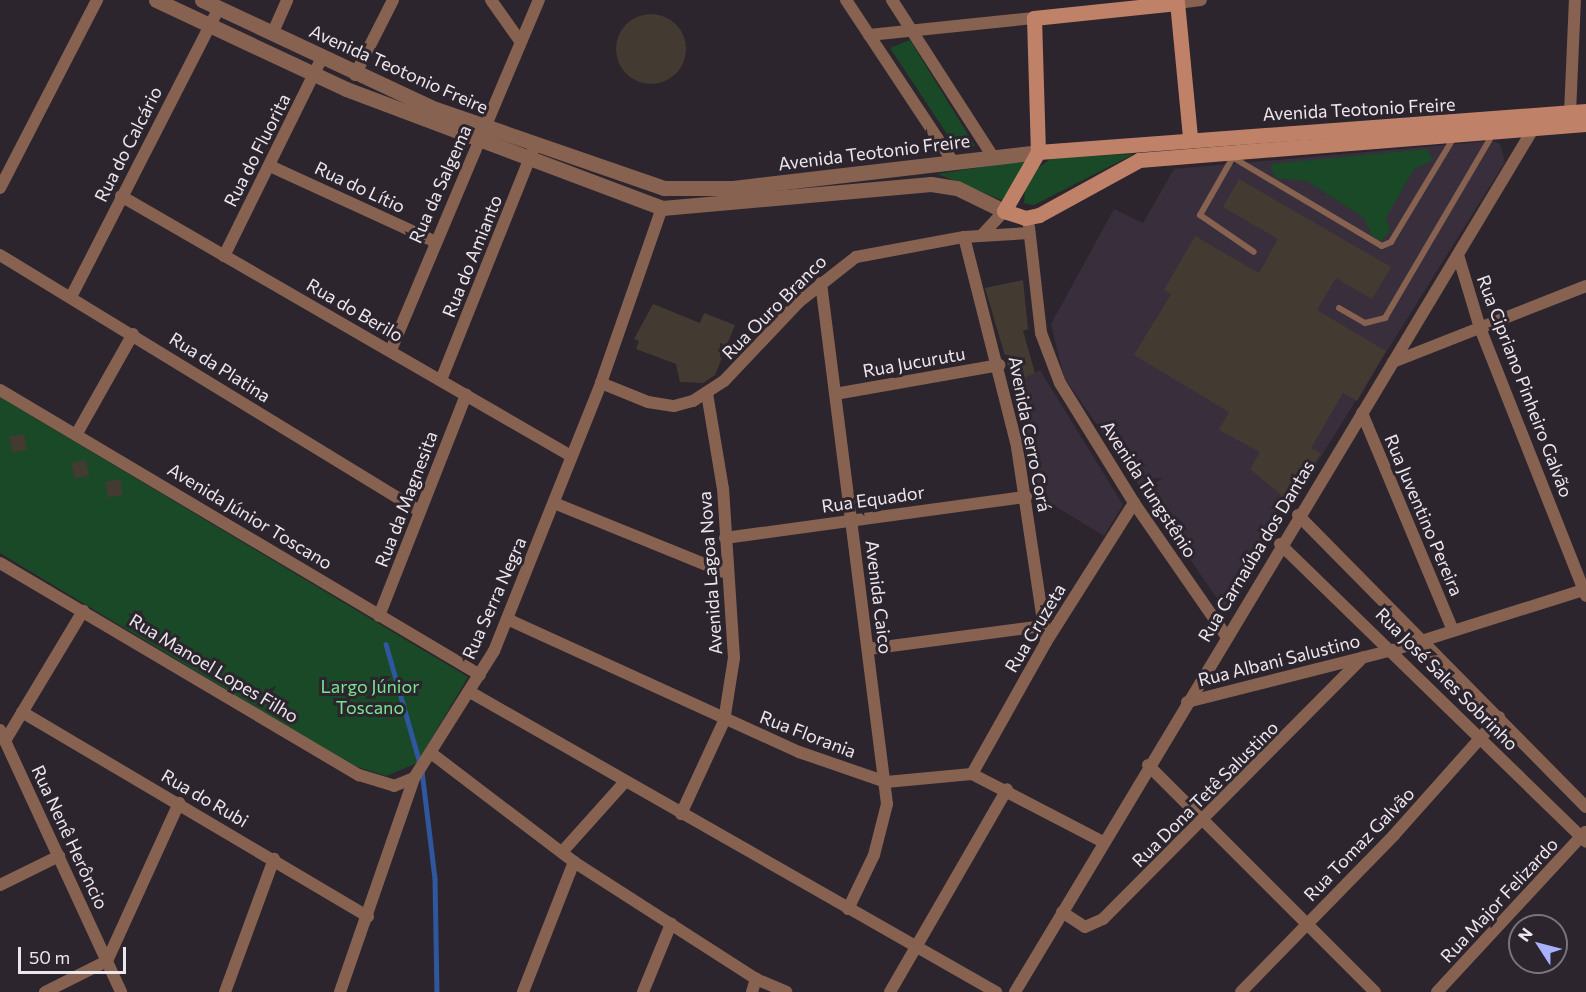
<!DOCTYPE html>
<meta charset="utf-8">
<style>
body{margin:0}
#map{position:relative;width:1586px;height:992px;overflow:hidden;background:#2c252e;font-family:Commissioner,sans-serif}
div>[style]{position:absolute}
[style*='--x']{left:calc(var(--x)*1px);top:calc(var(--y)*1px);width:calc(var(--w)*1px);rotate:calc(var(--a)*1deg)}
.built>*{inset:0;background:#392e3c}
.green>*{inset:0;background:#194926}
.stream>*{height:4.5px;margin:-2.25px;padding:0 2.25px;transform-origin:2.25px;border-radius:2.25px;background:#2e579e}
.building>*{inset:0;background:#433b31;transform-origin:0 0}
.round{border-radius:50%}
.service>*{height:6px;margin:-3px;padding:0 3px;transform-origin:3px;border-radius:3px;background:#886251}
.minor>*{height:12px;margin:-6px;padding:0 6px;transform-origin:6px;border-radius:6px;background:#886251}
.tertiary>*{height:15px;margin:-7.5px;padding:0 7.5px;transform-origin:7.5px;border-radius:7.5px;background:#886251}
.secondary>*{height:15px;margin:-7.5px;padding:0 7.5px;transform-origin:7.5px;border-radius:7.5px;background:#bf8268}
span{translate:-50% -50%;white-space:nowrap;text-align:center;line-height:1.15;-webkit-text-stroke:6px #2c252e;paint-order:stroke}
.street-label{font-size:18px;color:#ece7ed}
.park-label{font-size:18px;color:#77e490}
.north{position:absolute;left:1508px;top:914px;width:60px;height:60px;box-sizing:border-box;background:#2c252e;border:2px solid #79737a;border-radius:50%;rotate:306deg;font-size:16px;font-weight:700;line-height:24px;text-align:center;color:#ece7ed}
.north::after{content:'';display:block;margin:auto;width:21px;height:27px;background:#a7b1fc;clip-path:polygon(50% 0,100% 100%,50% 72%,0 100%)}
.scale{position:absolute;left:18px;top:947px;width:108px;height:27px;box-sizing:border-box;border:3px solid #ece7ed;border-top:0;padding-left:8px;font-size:18px;line-height:21px;white-space:nowrap;color:#ece7ed;-webkit-text-stroke:4px #2c252e;paint-order:stroke}
</style>
<div id="map">
<div class="built">
<div style="clip-path:polygon(1492px 141px,1500px 144px,1505px 162px,1225px 610px,1064px 377px,1051px 324px,1114px 209px,1143px 223px,1174px 169px)"></div>
<div style="clip-path:polygon(1040px 370px,1123px 505px,1104px 536px,1039px 496px,1013px 383px)"></div>
</div>
<div class="green">
<div style="clip-path:polygon(910px 40px,975px 146px,957px 149px,890px 48px)"></div>
<div style="clip-path:polygon(1427px 149px,1433px 160px,1414px 169px,1386px 218px,1390px 231px,1381px 241px,1372px 236px,1364px 218px,1307px 181px,1275px 178px,1270px 164px)"></div>
<div style="clip-path:polygon(1134px 154px,1034px 205px,1024px 203px,1025px 187px,1037px 169px,1052px 158px)"></div>
<div style="clip-path:polygon(1026px 160px,1004px 201px,938px 174px)"></div>
<div style="clip-path:polygon(0 397px,468px 677px,417px 763px,386px 776px,351px 765px,0 553px)"></div>
</div>
<div class="stream">
<div style="--x:386;--y:644;--w:124;--a:74.1"></div>
<div style="--x:422;--y:771;--w:109;--a:83.1"></div>
<div style="--x:435;--y:879;--w:113;--a:89"></div>
</div>
<div class="building">
<div class="round" style="left:616px;top:14px;width:70px;height:70px"></div>
<div style="clip-path:polygon(1239px 179px,1391px 267px,1372px 299px,1336px 278px,1317px 310px,1386px 351px,1357px 401px,1343px 393px,1311px 448px,1321px 453px,1290px 502px,1250px 469px,1260px 452px,1219px 430px,1229px 412px,1134px 355px,1171px 294px,1164px 290px,1195px 236px,1259px 273px,1278px 239px,1223px 207px)"></div>
<div style="clip-path:polygon(1023px 280px,1028px 329px,1023px 331px,1035px 373px,1013px 383px,985px 288px)"></div>
<div style="clip-path:polygon(653px 304px,700px 323px,704px 313px,735px 325px,715px 375px,703px 383px,680px 382px,676px 364px,636px 349px,639px 341px,634px 339px)"></div>
<div style="left:24px;top:434px;width:16px;height:15px;rotate:79deg"></div>
<div style="left:86px;top:460px;width:16px;height:15px;rotate:79deg"></div>
<div style="left:120px;top:479px;width:16px;height:15px;rotate:79deg"></div>
</div>
<div class="service">
<div style="--x:1232;--y:157;--w:174;--a:30.7"></div>
<div style="--x:1382;--y:246;--w:10;--a:-24"></div>
<div style="--x:1391;--y:242;--w:122;--a:-59"></div>
<div style="--x:1233;--y:157;--w:67;--a:119.6"></div>
<div style="--x:1200;--y:215;--w:65;--a:34.4"></div>
<div style="--x:1339;--y:308;--w:30;--a:30"></div>
<div style="--x:1365;--y:323;--w:21;--a:-14"></div>
<div style="--x:1385;--y:318;--w:213;--a:-59.6"></div>
</div>
<div class="minor">
<div style="--x:491;--y:0;--w:50;--a:54.7"></div>
<div style="--x:846;--y:0;--w:196;--a:56.5"></div>
<div style="--x:892;--y:0;--w:187;--a:57.2"></div>
<div style="--x:1177;--y:3;--w:24;--a:-7"></div>
<div style="--x:273;--y:32;--w:35;--a:-66"></div>
<div style="--x:869;--y:35;--w:166;--a:-5.9"></div>
<div style="--x:355;--y:75;--w:84;--a:-63.1"></div>
<div style="--x:1570;--y:113;--w:113;--a:-87.5"></div>
<div style="--x:270;--y:166;--w:180;--a:24.6"></div>
<div style="--x:0;--y:188;--w:212;--a:-62.7"></div>
<div style="--x:121;--y:196;--w:520;--a:30.02"></div>
<div style="--x:1029;--y:227;--w:107;--a:83.5"></div>
<div style="--x:1041;--y:333;--w:53;--a:69.2"></div>
<div style="--x:1060;--y:383;--w:141;--a:58.3"></div>
<div style="--x:1134;--y:503;--w:162;--a:55.3"></div>
<div style="--x:981;--y:236;--w:34;--a:-47"></div>
<div style="--x:964;--y:237;--w:217;--a:75.8"></div>
<div style="--x:1017;--y:447;--w:197;--a:81.5"></div>
<div style="--x:0;--y:255;--w:492;--a:31.4"></div>
<div style="--x:1458;--y:255;--w:76;--a:73.2"></div>
<div style="--x:1480;--y:328;--w:288;--a:68.4"></div>
<div style="--x:224;--y:256;--w:219;--a:-63.7"></div>
<div style="--x:821;--y:283;--w:525;--a:82.78"></div>
<div style="--x:887;--y:804;--w:53;--a:104.3"></div>
<div style="--x:874;--y:855;--w:60;--a:115.7"></div>
<div style="--x:71;--y:297;--w:325;--a:-62.9"></div>
<div style="--x:391;--y:350;--w:380;--a:-67.1"></div>
<div style="--x:1393;--y:362;--w:207;--a:-21.5"></div>
<div style="--x:441;--y:380;--w:248;--a:-68.2"></div>
<div style="--x:601;--y:383;--w:51;--a:22"></div>
<div style="--x:648;--y:402;--w:26;--a:9"></div>
<div style="--x:674;--y:406;--w:20;--a:-15"></div>
<div style="--x:693;--y:401;--w:37;--a:-33"></div>
<div style="--x:724;--y:381;--w:110;--a:-46.5"></div>
<div style="--x:800;--y:301;--w:71;--a:-38.2"></div>
<div style="--x:856;--y:257;--w:110;--a:-10.5"></div>
<div style="--x:964;--y:237;--w:65;--a:-3.5"></div>
<div style="--x:0;--y:390;--w:558;--a:30.7"></div>
<div style="--x:835;--y:394;--w:167;--a:-10"></div>
<div style="--x:1362;--y:413;--w:236;--a:67.3"></div>
<div style="--x:76;--y:435;--w:116;--a:-60.6"></div>
<div style="--x:554;--y:503;--w:183;--a:22.1"></div>
<div style="--x:1298;--y:515;--w:410;--a:45.4"></div>
<div style="--x:725;--y:538;--w:304;--a:-7.8"></div>
<div style="--x:1280;--y:544;--w:427;--a:44.2"></div>
<div style="--x:0;--y:563;--w:417;--a:30.6"></div>
<div style="--x:359;--y:775;--w:37;--a:17"></div>
<div style="--x:394;--y:786;--w:22;--a:-22"></div>
<div style="--x:379;--y:616;--w:238;--a:-68.5"></div>
<div style="--x:507;--y:619;--w:321;--a:24.5"></div>
<div style="--x:799;--y:752;--w:92;--a:19"></div>
<div style="--x:886;--y:782;--w:86;--a:-5.3"></div>
<div style="--x:972;--y:774;--w:145;--a:27.4"></div>
<div style="--x:868;--y:649;--w:177;--a:-7.5"></div>
<div style="--x:470;--y:692;--w:606;--a:29.7"></div>
<div style="--x:1187;--y:702;--w:212;--a:-14.2"></div>
<div style="--x:1393;--y:650;--w:202;--a:-17.5"></div>
<div style="--x:22;--y:712;--w:402;--a:30.6"></div>
<div style="--x:0;--y:730;--w:289;--a:65.2"></div>
<div style="--x:5;--y:741;--w:152;--a:-59"></div>
<div style="--x:431;--y:753;--w:180;--a:37.3"></div>
<div style="--x:574;--y:862;--w:216;--a:32.7"></div>
<div style="--x:756;--y:979;--w:33;--a:23"></div>
<div style="--x:1148;--y:765;--w:321;--a:45"></div>
<div style="--x:972;--y:774;--w:151;--a:-60.7"></div>
<div style="--x:1046;--y:642;--w:165;--a:-57.7"></div>
<div style="--x:681;--y:814;--w:102;--a:-65.2"></div>
<div style="--x:724;--y:721;--w:64;--a:-81"></div>
<div style="--x:734;--y:658;--w:169;--a:-93.7"></div>
<div style="--x:723;--y:489;--w:97;--a:-99.5"></div>
<div style="--x:562;--y:852;--w:93;--a:-48.1"></div>
<div style="--x:0;--y:885;--w:66;--a:-26.2"></div>
<div style="--x:1062;--y:912;--w:27;--a:33"></div>
<div style="--x:1085;--y:927;--w:20;--a:-24"></div>
<div style="--x:1103;--y:919;--w:369;--a:-45.2"></div>
<div style="--x:45;--y:992;--w:69;--a:-26.6"></div>
<div style="--x:107;--y:961;--w:174;--a:-65.5"></div>
<div style="--x:225;--y:992;--w:142;--a:-69.8"></div>
<div style="--x:340;--y:992;--w:226;--a:-70.9"></div>
<div style="--x:414;--y:778;--w:150;--a:-57.8"></div>
<div style="--x:494;--y:651;--w:289;--a:-68.2"></div>
<div style="--x:601;--y:383;--w:185;--a:-70.8"></div>
<div style="--x:523;--y:992;--w:140;--a:-68.6"></div>
<div style="--x:643;--y:992;--w:74;--a:-67.6"></div>
<div style="--x:752;--y:992;--w:14;--a:-73"></div>
<div style="--x:890;--y:992;--w:234;--a:-60"></div>
<div style="--x:1015;--y:992;--w:1004;--a:-59.02"></div>
<div style="--x:1241;--y:992;--w:219;--a:-45.7"></div>
<div style="--x:1394;--y:835;--w:158;--a:-48.3"></div>
<div style="--x:1437;--y:992;--w:218;--a:-47.2"></div>
</div>
<div class="tertiary">
<div style="--x:156;--y:0;--w:210;--a:25.1"></div>
<div style="--x:346;--y:89;--w:338;--a:20.6"></div>
<div style="--x:662;--y:208;--w:270;--a:-5.1"></div>
<div style="--x:931;--y:184;--w:26;--a:9"></div>
<div style="--x:957;--y:188;--w:52;--a:26.1"></div>
<div style="--x:202;--y:0;--w:252;--a:25.1"></div>
<div style="--x:430;--y:107;--w:248;--a:19.1"></div>
<div style="--x:664;--y:188;--w:69;--a:0"></div>
<div style="--x:733;--y:188;--w:307;--a:-6.7"></div>
</div>
<div class="secondary">
<div style="--x:1190;--y:137;--w:135;--a:-95.5"></div>
<div style="--x:1177;--y:3;--w:144;--a:174"></div>
<div style="--x:1034;--y:18;--w:134;--a:88.3"></div>
<div style="--x:1038;--y:152;--w:68;--a:120"></div>
<div style="--x:1004;--y:211;--w:22;--a:18"></div>
<div style="--x:1025;--y:218;--w:14;--a:-12"></div>
<div style="--x:1039;--y:215;--w:114;--a:-28.8"></div>
<div style="--x:1139;--y:160;--w:448;--a:-4.6"></div>
<div style="--x:1038;--y:152;--w:550;--a:-4.28"></div>
</div>
<div class="street-label">
<span style="left:399px;top:69px;rotate:24deg">Avenida Teotonio Freire</span>
<span style="left:1359px;top:109px;rotate:-3deg">Avenida Teotonio Freire</span>
<span style="left:128px;top:144px;rotate:-63deg">Rua do Calcário</span>
<span style="left:257px;top:150px;rotate:-63deg">Rua do Fluorita</span>
<span style="left:874px;top:152px;rotate:-7deg">Avenida Teotonio Freire</span>
<span style="left:440px;top:184px;rotate:-66deg">Rua da Salgema</span>
<span style="left:360px;top:187px;rotate:25deg">Rua do Lítio</span>
<span style="left:472px;top:256px;rotate:-68deg">Rua do Amianto</span>
<span style="left:774px;top:307px;rotate:-45deg">Rua Ouro Branco</span>
<span style="left:355px;top:310px;rotate:30deg">Rua do Berilo</span>
<span style="left:914px;top:362px;rotate:-10deg">Rua Jucurutu</span>
<span style="left:220px;top:367px;rotate:32deg">Rua da Platina</span>
<span style="left:1525px;top:386px;rotate:69deg">Rua Cipriano Pinheiro Galvão</span>
<span style="left:1030px;top:434px;rotate:79deg">Avenida Cerro Corá</span>
<span style="left:1149px;top:489px;rotate:57deg">Avenida Tungstênio</span>
<span style="left:406px;top:499px;rotate:-69deg">Rua da Magnesita</span>
<span style="left:873px;top:499px;rotate:-8deg">Rua Equador</span>
<span style="left:1424px;top:515px;rotate:67deg">Rua Juventino Pereira</span>
<span style="left:250px;top:516px;rotate:31deg">Avenida Júnior Toscano</span>
<span style="left:1256px;top:551px;rotate:-59deg">Rua Carnaúba dos Dantas</span>
<span style="left:710px;top:573px;rotate:-94deg">Avenida Lagoa Nova</span>
<span style="left:879px;top:597px;rotate:83deg">Avenida Caico</span>
<span style="left:494px;top:598px;rotate:-66deg">Rua Serra Negra</span>
<span style="left:1035px;top:628px;rotate:-59deg">Rua Cruzeta</span>
<span style="left:1279px;top:660px;rotate:-14deg">Rua Albani Salustino</span>
<span style="left:214px;top:668px;rotate:31deg">Rua Manoel Lopes Filho</span>
<span style="left:1447px;top:679px;rotate:45deg">Rua José Sales Sobrinho</span>
<span style="left:808px;top:734px;rotate:21deg">Rua Florania</span>
<span style="left:1205px;top:794px;rotate:-45deg">Rua Dona Tetê Salustino</span>
<span style="left:205px;top:798px;rotate:30deg">Rua do Rubi</span>
<span style="left:70px;top:837px;rotate:65deg">Rua Nenê Herôncio</span>
<span style="left:1359px;top:844px;rotate:-46deg">Rua Tomaz Galvão</span>
<span style="left:1499px;top:900px;rotate:-47deg">Rua Major Felizardo</span>
</div>
<div class="park-label">
<span style="left:370px;top:697px">Largo Júnior<br>Toscano</span>
</div>
<div class="north">N</div>
<div class="scale">50 m</div>
</div>
